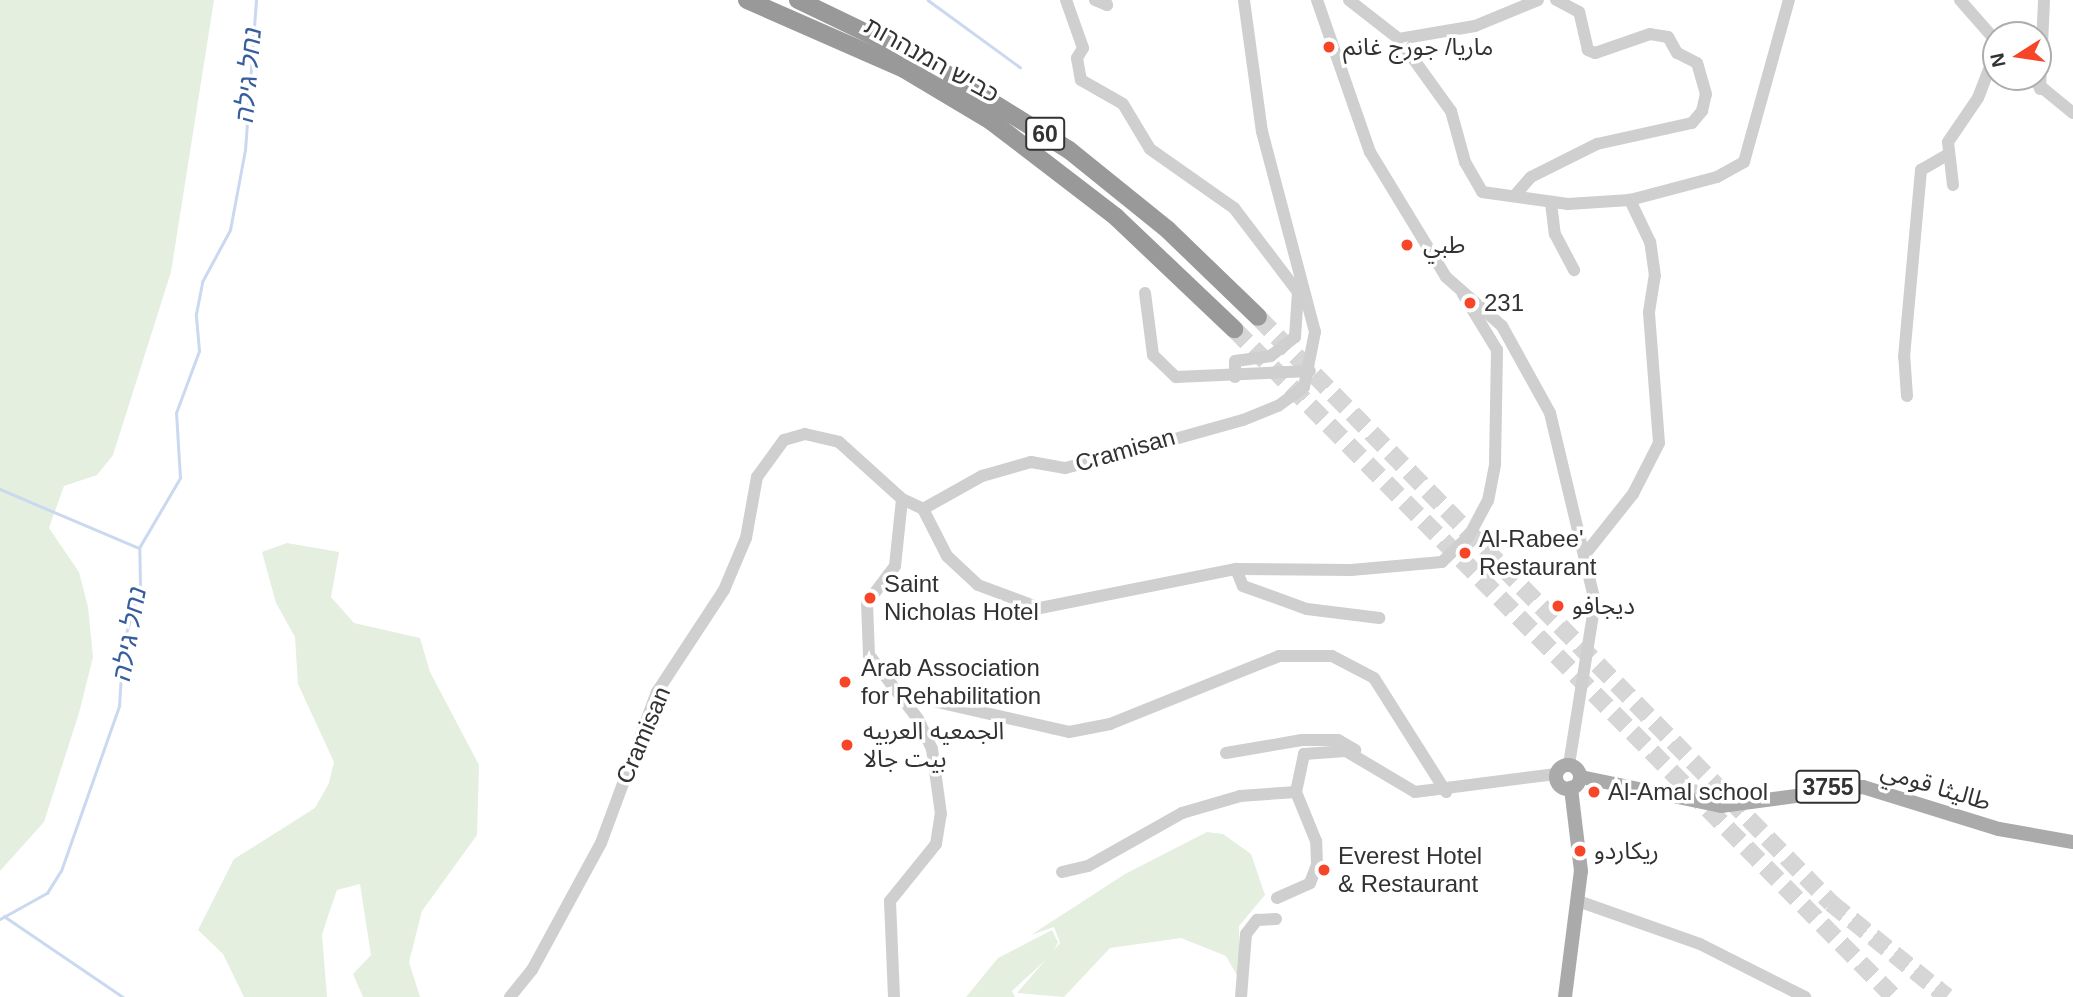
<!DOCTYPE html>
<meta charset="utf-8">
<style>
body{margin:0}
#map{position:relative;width:2073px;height:997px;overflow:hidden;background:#fff;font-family:Arial,"Noto Sans Arabic",Heebo,sans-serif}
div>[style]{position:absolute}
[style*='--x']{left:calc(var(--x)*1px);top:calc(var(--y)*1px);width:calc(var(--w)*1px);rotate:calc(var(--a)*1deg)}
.green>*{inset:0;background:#e4efdf}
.stream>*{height:2.5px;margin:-1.25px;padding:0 1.25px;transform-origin:1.25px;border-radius:1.25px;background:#cad9f0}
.highway-tunnel>*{height:18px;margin-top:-9px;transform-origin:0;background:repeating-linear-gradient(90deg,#d6d6d6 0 18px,transparent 0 27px)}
.minor>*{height:12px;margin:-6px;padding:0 6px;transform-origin:6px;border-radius:6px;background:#cfcfcf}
.major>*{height:14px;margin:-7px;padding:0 7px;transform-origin:7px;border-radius:7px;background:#aaa}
.major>.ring{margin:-7px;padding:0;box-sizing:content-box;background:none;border:14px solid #aaa;border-radius:50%}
.highway>*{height:18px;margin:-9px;padding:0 9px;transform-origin:9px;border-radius:9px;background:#999}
.dots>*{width:19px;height:19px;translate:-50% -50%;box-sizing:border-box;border:4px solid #fff;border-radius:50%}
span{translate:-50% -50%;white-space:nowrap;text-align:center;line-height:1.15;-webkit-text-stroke:7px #fff;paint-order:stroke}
.shield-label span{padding:2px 5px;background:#fff;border:2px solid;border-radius:5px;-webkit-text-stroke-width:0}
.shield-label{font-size:23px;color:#323232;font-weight:700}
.poi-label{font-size:24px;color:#323232}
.left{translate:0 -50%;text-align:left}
.street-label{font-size:24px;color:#323232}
.water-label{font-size:26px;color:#365e9e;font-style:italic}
.north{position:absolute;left:1982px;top:21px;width:70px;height:70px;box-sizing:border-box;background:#fff;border:2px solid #adadad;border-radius:50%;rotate:258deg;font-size:19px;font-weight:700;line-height:28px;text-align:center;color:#323232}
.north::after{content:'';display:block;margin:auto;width:24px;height:32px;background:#f64527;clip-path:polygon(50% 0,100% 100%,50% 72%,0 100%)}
</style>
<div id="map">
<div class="green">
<div style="clip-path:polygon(0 0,214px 0,171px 272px,113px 455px,97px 475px,64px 486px,49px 528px,79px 572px,88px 607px,93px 657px,79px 713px,44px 822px,0 871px)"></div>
<div style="clip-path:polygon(287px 543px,339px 552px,331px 597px,354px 623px,420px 638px,430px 672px,479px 765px,477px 835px,422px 911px,409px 962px,420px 997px,363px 997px,353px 974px,371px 955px,360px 884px,337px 890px,328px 916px,322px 935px,327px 997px,244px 997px,223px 954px,198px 930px,234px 859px,315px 808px,329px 783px,334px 762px,298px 684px,295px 637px,276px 603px,262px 552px)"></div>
<div style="clip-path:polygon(1207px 832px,1223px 834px,1251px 854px,1265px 895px,1239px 926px,1239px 979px,1226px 956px,1181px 938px,1110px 948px,1064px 997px,1017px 993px,1060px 943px,1054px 927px,1031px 935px,1125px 874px)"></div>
<div style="clip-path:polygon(1052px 930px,1058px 942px,1052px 954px,1012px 991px,1015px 997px,966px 997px,998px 958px)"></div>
</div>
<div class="stream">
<div style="--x:928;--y:0;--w:114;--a:36.1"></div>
<div style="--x:0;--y:489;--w:151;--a:23"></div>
<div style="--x:4;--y:916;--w:144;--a:34.2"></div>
<div style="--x:0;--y:919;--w:54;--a:-29"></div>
<div style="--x:47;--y:893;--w:26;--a:-58"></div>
<div style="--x:61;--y:871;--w:175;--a:-70.6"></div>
<div style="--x:119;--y:706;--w:63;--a:-86.4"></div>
<div style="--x:123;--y:643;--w:59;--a:-73.1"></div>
<div style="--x:140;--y:587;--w:39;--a:-91"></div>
<div style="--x:139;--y:548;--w:81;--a:-59.6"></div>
<div style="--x:180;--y:478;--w:65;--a:-93.5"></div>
<div style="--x:176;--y:413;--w:66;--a:-69.6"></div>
<div style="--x:199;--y:351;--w:37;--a:-95"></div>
<div style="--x:196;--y:314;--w:33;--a:-79"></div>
<div style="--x:202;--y:282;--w:59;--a:-61.7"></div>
<div style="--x:230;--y:230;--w:81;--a:-79.4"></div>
<div style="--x:245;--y:150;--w:150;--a:-85.8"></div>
</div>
<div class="highway-tunnel">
<div style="--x:1258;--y:317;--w:820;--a:45.64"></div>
<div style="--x:1831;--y:903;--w:149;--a:39"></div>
<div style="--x:1234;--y:329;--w:939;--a:45.35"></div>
</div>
<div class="minor">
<div style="--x:1066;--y:0;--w:51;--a:70.5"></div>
<div style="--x:1083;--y:48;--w:12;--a:121"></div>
<div style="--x:1077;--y:58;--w:22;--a:80"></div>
<div style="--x:1081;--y:80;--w:48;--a:29.7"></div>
<div style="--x:1123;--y:104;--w:52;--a:59"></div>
<div style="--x:1150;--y:149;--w:103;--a:35.1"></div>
<div style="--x:1234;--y:208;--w:106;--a:52.7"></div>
<div style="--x:1298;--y:292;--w:45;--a:93.8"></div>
<div style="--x:1295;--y:337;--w:31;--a:142"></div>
<div style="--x:1271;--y:356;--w:36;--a:172"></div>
<div style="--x:1235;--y:361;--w:16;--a:90"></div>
<div style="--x:1095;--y:0;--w:13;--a:23"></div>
<div style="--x:1107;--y:5;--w:5;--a:-112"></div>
<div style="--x:1317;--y:0;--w:161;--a:70.8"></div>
<div style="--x:1370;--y:152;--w:146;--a:58.7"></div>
<div style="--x:1446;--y:277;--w:74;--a:41.2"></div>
<div style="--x:1502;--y:326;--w:99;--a:61.1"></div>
<div style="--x:1550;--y:413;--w:194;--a:76.6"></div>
<div style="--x:1595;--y:602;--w:164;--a:99.1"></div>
<div style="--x:1349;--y:0;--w:63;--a:38"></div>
<div style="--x:1399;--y:39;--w:89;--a:54.2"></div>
<div style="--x:1451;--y:111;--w:53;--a:74.6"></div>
<div style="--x:1465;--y:162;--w:34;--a:60"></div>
<div style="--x:1482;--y:192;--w:87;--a:7.9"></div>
<div style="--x:1568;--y:204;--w:62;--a:-3.7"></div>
<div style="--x:1630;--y:200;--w:90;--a:-14.8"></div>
<div style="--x:1717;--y:177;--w:31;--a:-29"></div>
<div style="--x:1744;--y:162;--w:168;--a:-74.5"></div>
<div style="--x:1960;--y:0;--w:55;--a:48.7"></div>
<div style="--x:1399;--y:39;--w:77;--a:-9.7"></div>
<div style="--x:1475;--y:26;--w:68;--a:-22.4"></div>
<div style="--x:2029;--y:77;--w:57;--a:39.3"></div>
<div style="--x:2040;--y:89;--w:89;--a:-87.4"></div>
<div style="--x:1953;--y:185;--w:43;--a:-96.6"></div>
<div style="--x:1948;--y:142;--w:53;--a:-55.7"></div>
<div style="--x:1978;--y:98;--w:50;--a:-69"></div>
<div style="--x:1517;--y:193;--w:21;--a:-49"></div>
<div style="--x:1531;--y:177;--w:74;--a:-26.6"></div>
<div style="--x:1597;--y:144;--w:97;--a:-12.5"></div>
<div style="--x:1692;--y:123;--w:16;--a:-50"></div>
<div style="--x:1702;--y:111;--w:17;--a:-77"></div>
<div style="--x:1706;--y:94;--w:32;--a:-106"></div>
<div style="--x:1697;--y:63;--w:22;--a:-153"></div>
<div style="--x:1677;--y:53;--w:18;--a:-119"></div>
<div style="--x:1668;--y:37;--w:18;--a:-171"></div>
<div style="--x:1650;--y:34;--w:58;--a:160.9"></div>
<div style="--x:1595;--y:53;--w:8;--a:-157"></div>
<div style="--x:1588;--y:50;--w:39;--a:-103"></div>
<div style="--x:1579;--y:12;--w:26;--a:-152"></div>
<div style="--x:1551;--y:203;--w:31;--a:83"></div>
<div style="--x:1555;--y:234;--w:41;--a:62.2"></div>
<div style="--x:1145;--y:293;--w:63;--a:82.6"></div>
<div style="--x:1153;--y:355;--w:32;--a:44"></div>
<div style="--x:1176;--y:377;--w:134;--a:-2.6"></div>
<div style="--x:1907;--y:396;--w:39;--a:-94"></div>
<div style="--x:1904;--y:357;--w:188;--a:-84.8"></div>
<div style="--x:1921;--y:170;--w:30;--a:-30"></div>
<div style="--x:923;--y:509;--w:53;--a:62.9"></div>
<div style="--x:947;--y:556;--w:42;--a:43.1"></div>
<div style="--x:978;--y:585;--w:66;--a:20.4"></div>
<div style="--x:1040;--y:608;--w:200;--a:-11.3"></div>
<div style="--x:1236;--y:569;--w:115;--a:0.5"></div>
<div style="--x:1351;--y:570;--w:91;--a:-5"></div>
<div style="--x:1442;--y:562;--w:37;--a:-44"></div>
<div style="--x:1469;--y:536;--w:40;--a:-62"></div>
<div style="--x:1488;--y:501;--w:38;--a:-79"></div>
<div style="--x:1495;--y:464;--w:114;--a:-89"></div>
<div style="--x:1497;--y:350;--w:66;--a:-121.3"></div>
<div style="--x:1586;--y:553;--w:75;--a:-51.5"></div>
<div style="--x:1633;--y:494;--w:57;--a:-63"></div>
<div style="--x:1659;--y:443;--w:131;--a:-94.4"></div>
<div style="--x:1649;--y:312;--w:36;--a:-81"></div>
<div style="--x:1655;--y:276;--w:34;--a:-98"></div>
<div style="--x:1650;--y:242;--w:47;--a:-115.5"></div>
<div style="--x:1236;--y:569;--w:18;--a:68"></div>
<div style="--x:1243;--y:586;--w:68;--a:19.8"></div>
<div style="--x:1307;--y:609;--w:73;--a:7.1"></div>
<div style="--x:902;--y:694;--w:171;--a:12.8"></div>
<div style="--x:1069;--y:732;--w:42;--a:-11"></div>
<div style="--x:1110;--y:724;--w:182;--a:-21.9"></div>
<div style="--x:1279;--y:656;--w:53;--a:0"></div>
<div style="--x:1332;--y:656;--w:47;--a:27.6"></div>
<div style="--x:1374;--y:678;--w:135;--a:57.7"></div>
<div style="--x:1226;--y:753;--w:77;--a:-9.7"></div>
<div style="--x:1302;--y:740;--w:36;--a:0"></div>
<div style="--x:1338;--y:740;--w:20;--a:30"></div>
<div style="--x:1062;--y:872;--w:27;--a:-13"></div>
<div style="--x:1088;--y:866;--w:108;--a:-29.4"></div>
<div style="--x:1182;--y:813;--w:60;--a:-16.3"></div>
<div style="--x:1240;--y:796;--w:56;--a:-4.1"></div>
<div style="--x:1277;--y:898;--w:36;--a:-24"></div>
<div style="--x:1310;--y:883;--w:19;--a:-69"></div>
<div style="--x:1317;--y:865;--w:24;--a:-92"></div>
<div style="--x:1316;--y:841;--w:53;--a:-112.2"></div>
<div style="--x:1296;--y:792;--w:39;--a:-78"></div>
<div style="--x:1304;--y:754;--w:42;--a:-4.1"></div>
<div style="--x:1346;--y:751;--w:80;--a:30.7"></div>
<div style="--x:1415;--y:792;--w:142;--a:-7.3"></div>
<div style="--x:1578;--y:901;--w:129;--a:19.4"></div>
<div style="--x:1700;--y:944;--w:118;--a:26.8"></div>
<div style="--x:510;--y:997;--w:35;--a:-51"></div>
<div style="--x:532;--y:970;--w:145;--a:-61.5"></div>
<div style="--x:601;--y:843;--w:161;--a:-69.7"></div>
<div style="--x:657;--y:692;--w:122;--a:-56.7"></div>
<div style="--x:724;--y:590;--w:56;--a:-67.1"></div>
<div style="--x:746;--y:538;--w:62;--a:-79.8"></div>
<div style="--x:757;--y:477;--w:46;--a:-53.9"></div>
<div style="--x:784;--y:440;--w:22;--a:-16"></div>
<div style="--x:805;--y:434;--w:35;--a:13"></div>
<div style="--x:839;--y:442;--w:85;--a:42.1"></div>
<div style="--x:902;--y:499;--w:23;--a:25"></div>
<div style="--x:923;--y:509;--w:68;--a:-29.2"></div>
<div style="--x:982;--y:476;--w:51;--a:-15.9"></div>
<div style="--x:1031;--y:462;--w:35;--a:10"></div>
<div style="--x:1065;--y:468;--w:69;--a:-14.2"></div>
<div style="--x:1132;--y:451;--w:115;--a:-15.6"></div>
<div style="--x:1243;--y:420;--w:38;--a:-22"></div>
<div style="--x:1278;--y:406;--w:32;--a:-36"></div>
<div style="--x:1304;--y:387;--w:56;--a:-78.7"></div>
<div style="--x:1315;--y:332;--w:207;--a:-104.8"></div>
<div style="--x:1262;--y:132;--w:133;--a:-97.8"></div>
<div style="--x:894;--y:997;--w:96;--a:-92.4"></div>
<div style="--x:890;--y:901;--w:73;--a:-51.1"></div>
<div style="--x:936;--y:844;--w:30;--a:-81"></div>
<div style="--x:941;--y:814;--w:66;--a:-97.9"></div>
<div style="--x:932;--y:749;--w:33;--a:-115"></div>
<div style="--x:918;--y:719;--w:81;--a:-127.4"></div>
<div style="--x:869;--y:655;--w:52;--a:-92.2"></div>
<div style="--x:867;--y:603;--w:46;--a:-52.9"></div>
<div style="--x:895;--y:566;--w:67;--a:-84"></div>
<div style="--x:1241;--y:997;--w:63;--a:-85.5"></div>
<div style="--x:1246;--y:934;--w:18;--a:-52"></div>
<div style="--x:1257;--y:920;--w:19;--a:-3"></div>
</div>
<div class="major">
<div class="ring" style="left:1556px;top:765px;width:10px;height:10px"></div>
<div style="--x:1581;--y:777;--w:143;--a:11.7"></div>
<div style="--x:1721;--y:806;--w:143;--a:-7.6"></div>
<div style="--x:1863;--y:787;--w:142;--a:17.2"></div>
<div style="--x:1999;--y:829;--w:75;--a:10"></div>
<div style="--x:1565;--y:997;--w:127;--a:-82.8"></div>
<div style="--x:1581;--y:871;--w:84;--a:-96.9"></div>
</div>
<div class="highway">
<div style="--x:747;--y:0;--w:171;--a:23.7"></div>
<div style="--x:904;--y:69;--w:101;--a:30.9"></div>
<div style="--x:991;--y:121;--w:158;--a:37.5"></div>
<div style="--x:1116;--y:217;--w:163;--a:43.5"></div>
<div style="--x:798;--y:0;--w:143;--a:25.7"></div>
<div style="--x:927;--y:62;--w:167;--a:31.8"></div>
<div style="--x:1069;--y:150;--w:127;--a:38.9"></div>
<div style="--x:1168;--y:230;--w:125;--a:44"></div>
</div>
<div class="dots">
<div style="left:1329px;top:47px;background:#f64527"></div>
<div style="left:1407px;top:245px;background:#f64527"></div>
<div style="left:1470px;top:303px;background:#f64527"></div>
<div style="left:1465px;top:553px;background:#f64527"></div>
<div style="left:870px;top:598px;background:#f64527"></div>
<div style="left:1558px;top:606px;background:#f64527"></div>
<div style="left:845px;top:682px;background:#f64527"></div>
<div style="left:847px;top:745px;background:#f64527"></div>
<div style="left:1594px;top:792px;background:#f64527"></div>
<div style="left:1580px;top:851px;background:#f64527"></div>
<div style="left:1324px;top:870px;background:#f64527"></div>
</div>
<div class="shield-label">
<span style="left:1045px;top:134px">60</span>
<span style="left:1828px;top:787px">3755</span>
</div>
<div class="poi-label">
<span class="left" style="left:1343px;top:47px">ماريا/ جورج غانم</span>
<span class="left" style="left:1423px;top:245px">طبي</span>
<span class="left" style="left:1484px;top:303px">231</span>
<span class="left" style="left:1479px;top:553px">Al-Rabee'<br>Restaurant</span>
<span class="left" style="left:884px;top:598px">Saint<br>Nicholas Hotel</span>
<span class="left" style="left:1572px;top:606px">ديجافو</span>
<span class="left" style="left:861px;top:682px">Arab Association<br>for Rehabilitation</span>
<span class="left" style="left:863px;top:745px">الجمعيه العربيه<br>بيت جالا</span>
<span class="left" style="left:1608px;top:792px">Al-Amal school</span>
<span class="left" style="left:1594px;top:851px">ريكاردو</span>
<span class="left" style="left:1338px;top:870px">Everest Hotel<br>&amp; Restaurant</span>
</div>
<div class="street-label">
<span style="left:932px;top:60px;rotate:29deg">כביש המנהרות</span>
<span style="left:1125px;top:450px;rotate:-16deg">Cramisan</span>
<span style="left:643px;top:735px;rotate:-67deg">Cramisan</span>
<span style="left:1936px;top:786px;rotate:17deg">طاليثا قومي</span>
</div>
<div class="water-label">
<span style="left:249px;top:75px;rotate:-85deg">נחל גילה</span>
<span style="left:130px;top:634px;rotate:-80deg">נחל גילה</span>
</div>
<div class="north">N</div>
</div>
